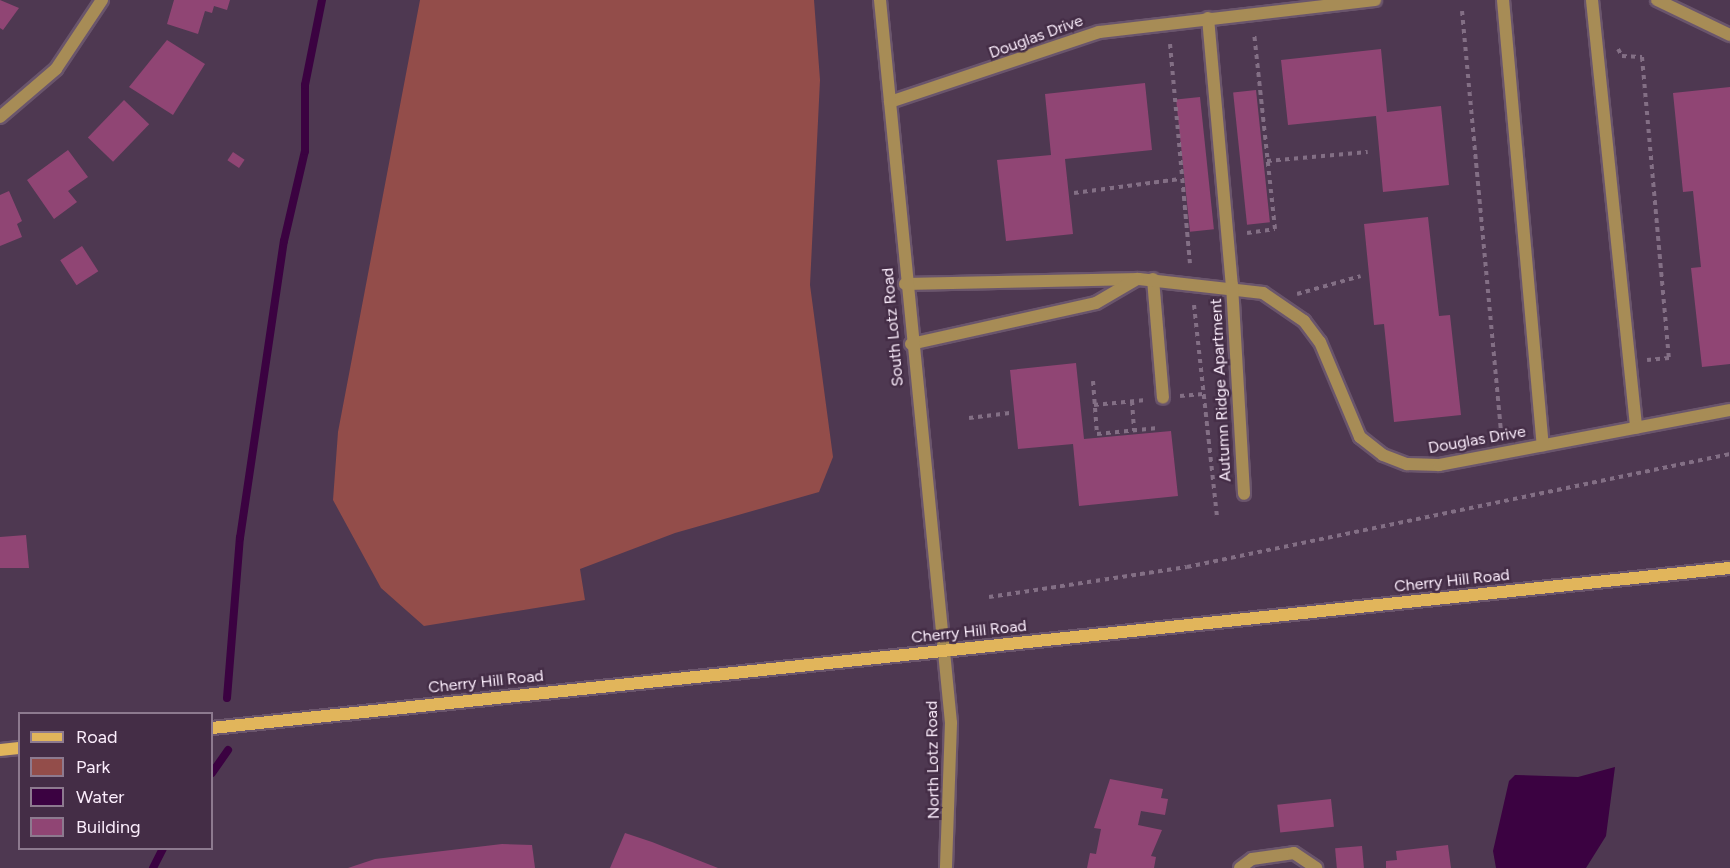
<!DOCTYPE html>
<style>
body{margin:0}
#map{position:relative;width:1730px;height:868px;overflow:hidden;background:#4e3851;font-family:Figtree,sans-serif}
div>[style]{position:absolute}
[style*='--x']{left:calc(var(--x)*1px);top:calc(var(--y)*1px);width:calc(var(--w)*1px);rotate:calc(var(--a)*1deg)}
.green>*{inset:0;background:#934d4a}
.water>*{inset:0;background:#3b0241}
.stream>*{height:8px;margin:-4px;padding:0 4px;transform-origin:4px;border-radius:4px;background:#3b0241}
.building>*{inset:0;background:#904574;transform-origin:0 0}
.path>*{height:4px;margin-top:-2px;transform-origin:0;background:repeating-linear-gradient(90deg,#836f85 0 4.5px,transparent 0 9px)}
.roads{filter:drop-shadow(2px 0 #6a556c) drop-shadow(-2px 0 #6a556c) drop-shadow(0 2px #6a556c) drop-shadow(0 -2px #6a556c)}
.service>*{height:12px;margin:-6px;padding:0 6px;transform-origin:6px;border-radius:6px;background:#a78c56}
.minor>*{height:12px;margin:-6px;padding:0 6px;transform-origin:6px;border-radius:6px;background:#a78c56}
.tertiary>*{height:12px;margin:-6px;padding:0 6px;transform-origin:6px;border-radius:6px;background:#a78c56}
.secondary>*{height:12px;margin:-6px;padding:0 6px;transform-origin:6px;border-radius:6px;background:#e1b55b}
span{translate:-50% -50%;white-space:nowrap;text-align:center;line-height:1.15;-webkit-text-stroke:5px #442d46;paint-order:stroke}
.street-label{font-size:16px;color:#fbedfc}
.legend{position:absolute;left:18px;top:712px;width:195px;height:138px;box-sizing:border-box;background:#442d46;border:2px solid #8d7a8f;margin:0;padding:8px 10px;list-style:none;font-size:18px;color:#fbedfc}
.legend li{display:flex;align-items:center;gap:12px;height:30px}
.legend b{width:30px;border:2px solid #8d7a8f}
</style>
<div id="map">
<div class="green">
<div style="clip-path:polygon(420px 0,814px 0,820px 80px,810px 285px,833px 457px,819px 492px,675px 533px,580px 569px,585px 600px,424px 626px,381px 588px,333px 500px,338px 432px)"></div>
</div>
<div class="water">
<div style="clip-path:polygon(1615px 767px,1606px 836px,1586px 868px,1496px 868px,1493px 851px,1509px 781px,1515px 775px,1578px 777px)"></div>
</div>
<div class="stream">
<div style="--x:227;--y:698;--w:161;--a:-85.4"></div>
<div style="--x:240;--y:538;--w:300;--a:-81.6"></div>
<div style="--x:284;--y:241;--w:92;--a:-76.9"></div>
<div style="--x:305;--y:151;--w:66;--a:-90"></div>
<div style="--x:305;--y:85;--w:87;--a:-78.7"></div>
<div style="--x:212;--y:773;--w:28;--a:-55"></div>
<div style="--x:153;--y:868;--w:22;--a:-63"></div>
</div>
<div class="building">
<div style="clip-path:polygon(0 0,19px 8px,3px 30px,0 28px)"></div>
<div style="clip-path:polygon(174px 0,230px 0,227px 10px,214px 6px,212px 13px,205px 11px,198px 34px,167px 24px)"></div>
<div style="clip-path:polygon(167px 40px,205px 64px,173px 115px,129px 87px)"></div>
<div style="clip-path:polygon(1381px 49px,1387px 112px,1441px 106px,1449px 185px,1383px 192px,1376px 116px,1288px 125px,1281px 60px)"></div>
<div style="clip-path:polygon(1145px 83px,1152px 150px,1065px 159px,1073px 234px,1006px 241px,997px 160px,1051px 155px,1045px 94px)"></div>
<div style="clip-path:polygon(1730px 87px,1730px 364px,1702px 367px,1691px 268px,1701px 267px,1693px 191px,1683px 192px,1673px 93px)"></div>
<div style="left:1256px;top:90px;width:133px;height:23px;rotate:84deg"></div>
<div style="left:1200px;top:97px;width:133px;height:24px;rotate:84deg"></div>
<div style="left:124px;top:100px;width:35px;height:52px;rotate:44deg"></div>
<div style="clip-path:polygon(68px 150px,88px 177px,68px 191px,77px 202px,54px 219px,27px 180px)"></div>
<div style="left:233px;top:152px;width:14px;height:10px;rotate:34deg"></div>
<div style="clip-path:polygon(9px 191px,22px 221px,17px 224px,22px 237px,0 246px,0 195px)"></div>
<div style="clip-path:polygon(1428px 217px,1439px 316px,1450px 315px,1461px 415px,1394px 422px,1384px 324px,1374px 325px,1364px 224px)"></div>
<div style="left:82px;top:246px;width:30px;height:26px;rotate:57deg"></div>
<div style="clip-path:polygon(1076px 363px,1084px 439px,1171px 431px,1178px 496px,1079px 506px,1073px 444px,1018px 449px,1010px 370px)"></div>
<div style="clip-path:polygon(26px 535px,29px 568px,0 568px,0 537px)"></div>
<div style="clip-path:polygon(1110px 779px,1163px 789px,1161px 798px,1168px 799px,1165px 815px,1141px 811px,1138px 825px,1162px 830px,1151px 856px,1156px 857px,1154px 868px,1087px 868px,1090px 853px,1096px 854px,1101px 829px,1094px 828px)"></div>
<div style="left:1331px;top:799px;width:28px;height:54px;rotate:84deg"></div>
<div style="clip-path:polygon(625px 833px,652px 842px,718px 868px,610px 868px)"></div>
<div style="clip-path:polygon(502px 844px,532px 845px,535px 868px,348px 868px,375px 859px)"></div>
<div style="clip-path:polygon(1448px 845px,1451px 868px,1386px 868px,1386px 861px,1397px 860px,1396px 851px)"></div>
<div style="left:1362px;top:846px;width:22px;height:27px;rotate:85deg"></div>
</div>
<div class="path">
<div style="--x:1462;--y:11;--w:425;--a:84.7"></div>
<div style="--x:1170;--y:44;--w:220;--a:84.8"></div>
<div style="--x:1618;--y:49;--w:8;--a:60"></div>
<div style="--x:1622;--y:56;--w:20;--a:3"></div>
<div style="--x:1642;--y:57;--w:302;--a:84.9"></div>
<div style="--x:1669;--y:358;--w:22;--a:175"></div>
<div style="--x:1267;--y:161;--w:101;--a:-5.1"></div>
<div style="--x:1074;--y:193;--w:107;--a:-7.5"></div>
<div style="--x:1247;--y:233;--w:28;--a:-8"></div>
<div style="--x:1275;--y:229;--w:196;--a:-96.1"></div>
<div style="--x:1297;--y:294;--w:66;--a:-15.7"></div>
<div style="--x:1194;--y:305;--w:212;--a:83.8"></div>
<div style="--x:1093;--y:381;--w:53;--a:85.7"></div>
<div style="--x:1097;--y:434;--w:61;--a:-5.6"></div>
<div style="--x:1180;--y:396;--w:23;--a:-5"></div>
<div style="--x:1132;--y:401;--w:30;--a:86"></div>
<div style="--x:1094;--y:405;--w:52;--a:-5.5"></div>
<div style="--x:969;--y:418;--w:41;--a:-7"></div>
<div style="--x:989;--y:597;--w:200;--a:-8.6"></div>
<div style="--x:1187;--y:567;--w:555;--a:-11.76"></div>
</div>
<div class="roads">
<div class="service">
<div style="--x:1503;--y:0;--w:447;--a:84.9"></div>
<div style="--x:1592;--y:0;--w:430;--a:84.1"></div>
<div style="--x:1208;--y:18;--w:268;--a:84.9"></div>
<div style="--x:1153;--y:279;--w:119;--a:85.2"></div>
</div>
<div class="minor">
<div style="--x:1657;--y:0;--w:81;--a:25.6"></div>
<div style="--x:890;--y:102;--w:220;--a:-18.5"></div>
<div style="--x:1099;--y:32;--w:278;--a:-6.6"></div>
<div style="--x:0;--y:117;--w:74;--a:-40.6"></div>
<div style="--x:56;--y:69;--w:83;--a:-56.3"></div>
<div style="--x:905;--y:284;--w:234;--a:-1.2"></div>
<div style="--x:1139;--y:279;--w:125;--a:6.4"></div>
<div style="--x:1263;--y:293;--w:50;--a:34.3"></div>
<div style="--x:1304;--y:321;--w:26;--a:53"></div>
<div style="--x:1320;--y:342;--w:103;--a:67.2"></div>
<div style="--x:1360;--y:437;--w:29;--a:38"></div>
<div style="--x:1383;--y:455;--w:26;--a:21"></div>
<div style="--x:1407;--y:464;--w:32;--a:2"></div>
<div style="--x:1439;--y:465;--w:296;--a:-10.7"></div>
<div style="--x:1232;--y:285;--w:209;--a:86.7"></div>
<div style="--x:911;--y:344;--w:189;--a:-12.5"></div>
<div style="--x:1096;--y:303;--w:48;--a:-30.3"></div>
<div style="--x:1240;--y:868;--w:15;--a:-37"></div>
<div style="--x:1252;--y:859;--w:42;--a:-8.1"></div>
<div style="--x:1294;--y:853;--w:27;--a:34"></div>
</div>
<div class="tertiary">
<div style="--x:880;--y:0;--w:726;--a:84.39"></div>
<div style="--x:951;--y:723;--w:145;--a:92"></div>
</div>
<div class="secondary">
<div style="--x:212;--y:728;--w:1526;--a:-6.02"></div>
<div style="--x:0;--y:750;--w:20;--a:-6"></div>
</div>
</div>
<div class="street-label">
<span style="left:1036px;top:37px;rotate:-20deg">Douglas Drive</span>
<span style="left:893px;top:327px;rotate:-95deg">South Lotz Road</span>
<span style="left:1221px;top:390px;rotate:-93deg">Autumn Ridge Apartment</span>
<span style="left:1477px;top:440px;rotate:-10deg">Douglas Drive</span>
<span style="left:1452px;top:581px;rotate:-6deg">Cherry Hill Road</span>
<span style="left:969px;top:632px;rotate:-6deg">Cherry Hill Road</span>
<span style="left:486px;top:682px;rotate:-6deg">Cherry Hill Road</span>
<span style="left:933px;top:760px;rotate:-91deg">North Lotz Road</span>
</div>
<ul class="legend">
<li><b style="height:8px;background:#e1b55b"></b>Road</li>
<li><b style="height:16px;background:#934d4a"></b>Park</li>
<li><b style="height:16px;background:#3b0241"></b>Water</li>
<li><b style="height:16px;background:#904574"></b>Building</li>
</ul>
</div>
